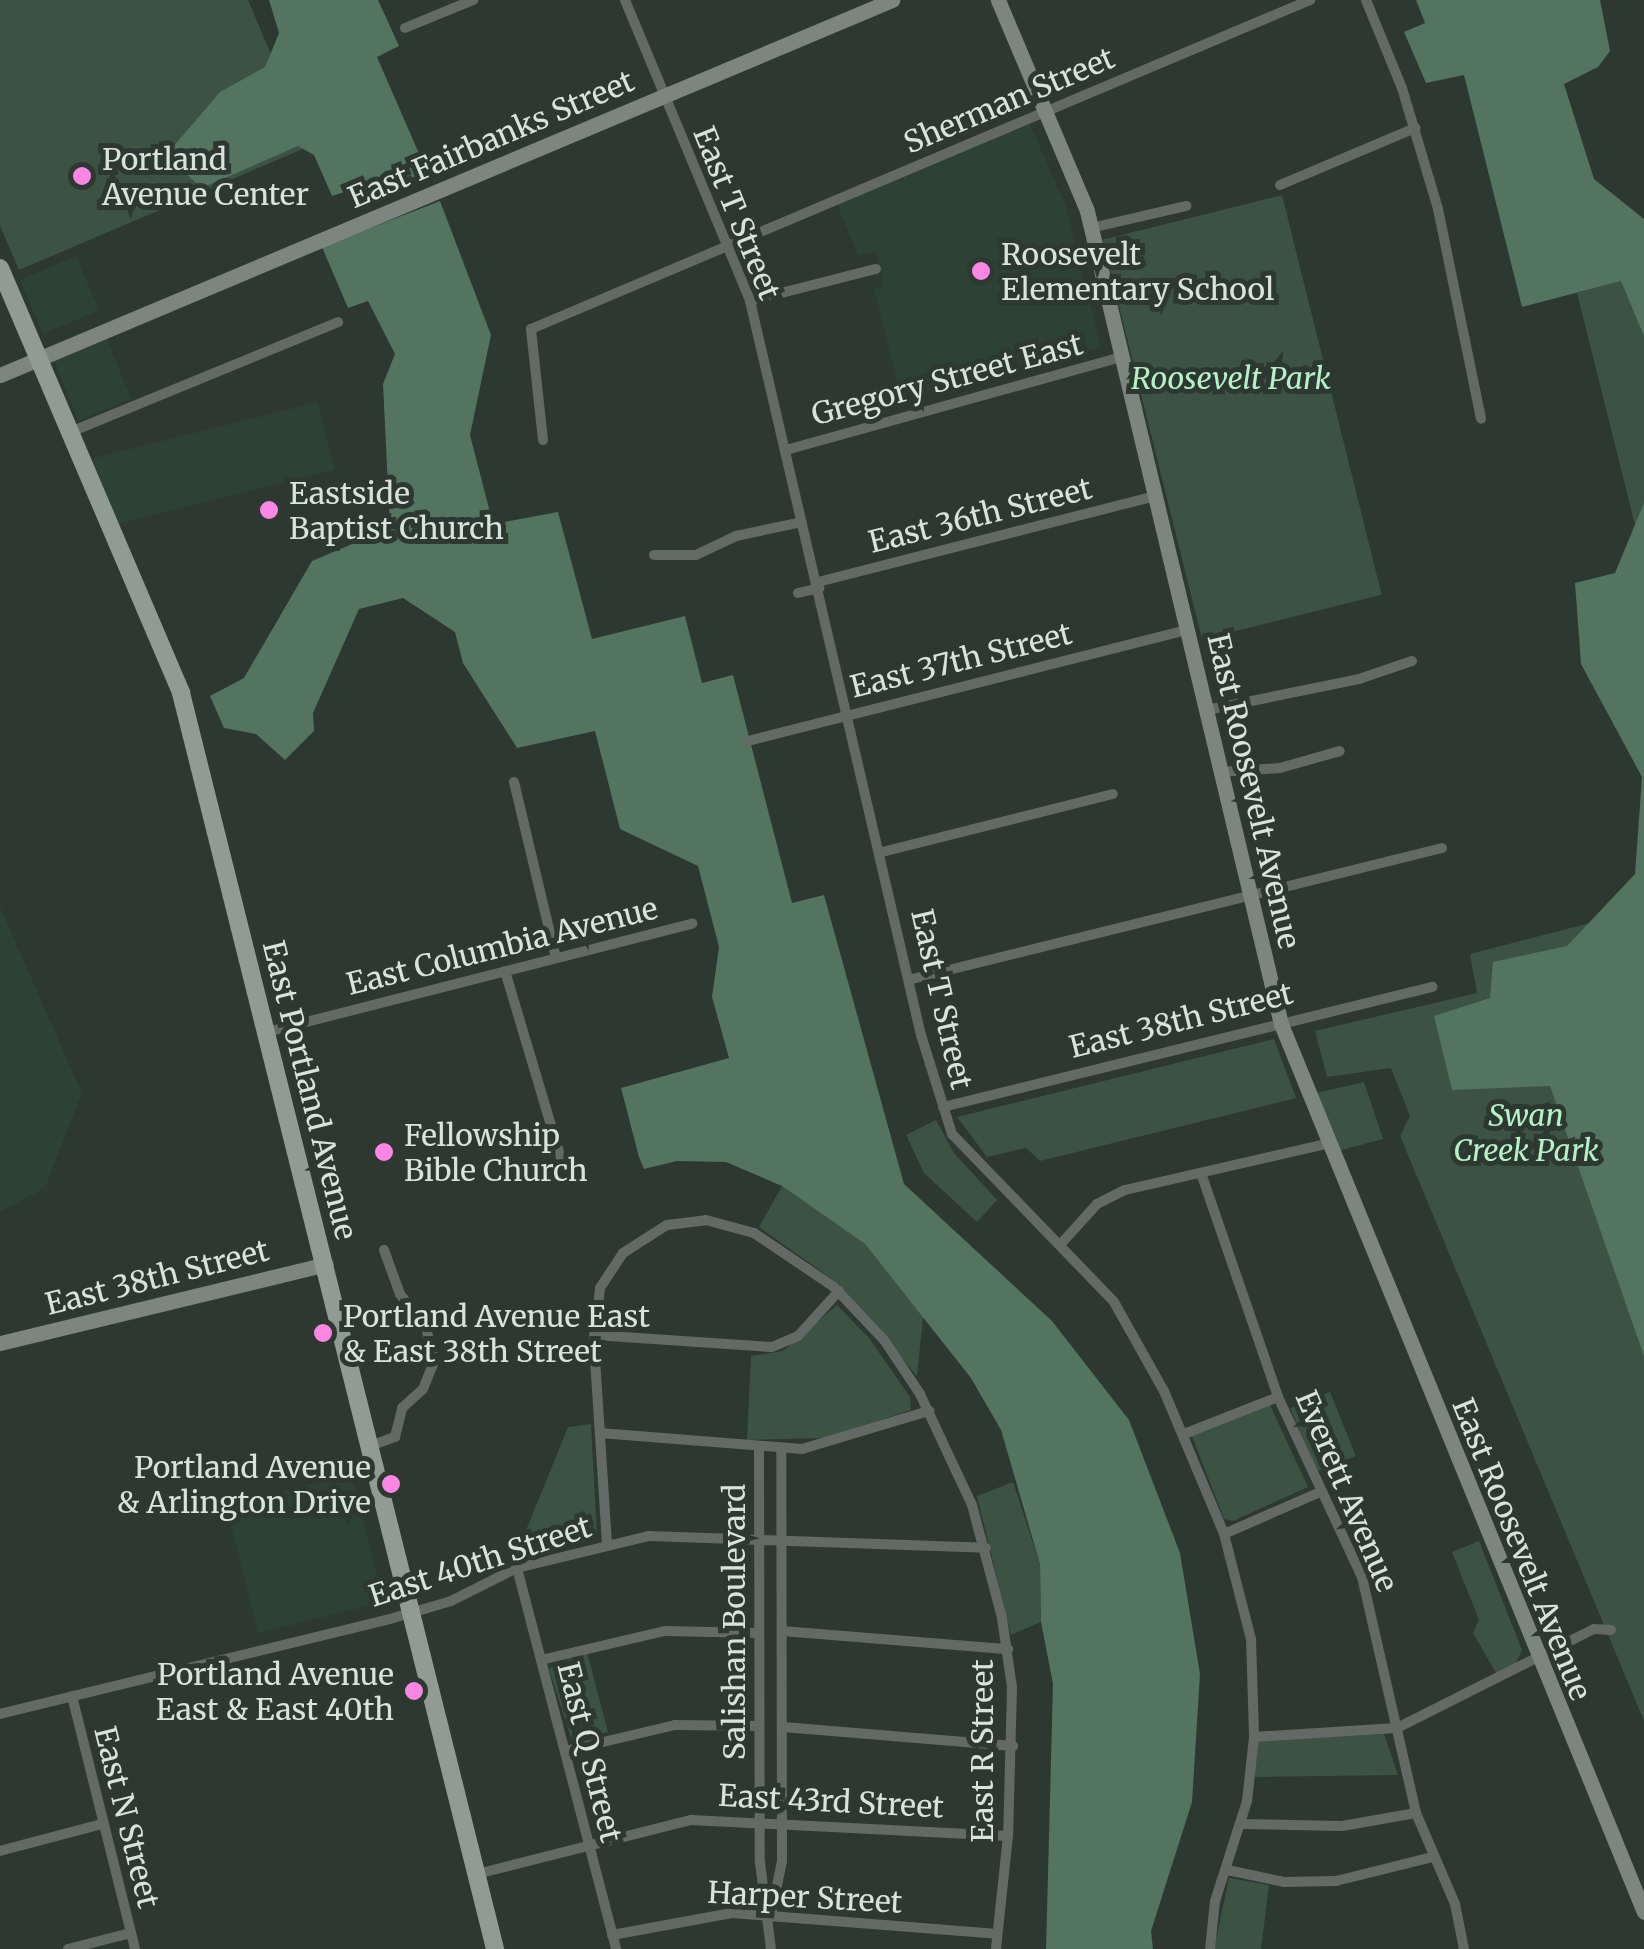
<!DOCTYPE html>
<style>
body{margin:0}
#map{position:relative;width:1644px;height:1949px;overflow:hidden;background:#2c3830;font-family:Merriweather,serif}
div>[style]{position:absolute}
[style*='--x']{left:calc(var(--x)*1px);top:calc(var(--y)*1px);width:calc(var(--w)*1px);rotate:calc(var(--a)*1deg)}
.built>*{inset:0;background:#2e4135;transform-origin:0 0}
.green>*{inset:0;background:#3c5243;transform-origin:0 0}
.forest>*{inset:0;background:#53745e}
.street>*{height:10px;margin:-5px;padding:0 5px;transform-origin:5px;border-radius:5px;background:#636965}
.secondary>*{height:15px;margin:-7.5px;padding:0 7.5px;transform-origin:7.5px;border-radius:7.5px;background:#7c867f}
.primary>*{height:18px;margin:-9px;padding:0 9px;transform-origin:9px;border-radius:9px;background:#909c93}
.dots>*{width:28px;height:28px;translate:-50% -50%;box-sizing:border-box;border:5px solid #2c3830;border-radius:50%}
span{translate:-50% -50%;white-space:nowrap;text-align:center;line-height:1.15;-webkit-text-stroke:10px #2c3830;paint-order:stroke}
.street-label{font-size:30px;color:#dae2dc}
.poi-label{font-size:30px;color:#dae2dc}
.left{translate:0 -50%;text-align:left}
.right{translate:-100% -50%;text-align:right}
.park-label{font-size:30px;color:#b6f1c9;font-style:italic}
</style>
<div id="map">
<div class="built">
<div style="clip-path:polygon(1030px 124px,1066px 207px,1101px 347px,901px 397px,874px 289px,884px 286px,876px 252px,858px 255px,837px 205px)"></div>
<div style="left:76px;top:256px;width:59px;height:61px;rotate:67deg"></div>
<div style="left:106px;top:337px;width:67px;height:57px;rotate:68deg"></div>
<div style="left:318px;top:402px;width:70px;height:232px;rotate:76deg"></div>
<div style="clip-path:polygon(0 907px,82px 1093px,45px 1188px,0 1212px)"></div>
<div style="left:352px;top:1474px;width:132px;height:130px;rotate:76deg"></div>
</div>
<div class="green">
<div style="clip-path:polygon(0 0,248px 0,310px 146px,19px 270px,0 226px)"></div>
<div style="left:1282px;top:195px;width:412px;height:185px;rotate:76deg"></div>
<div style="clip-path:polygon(1644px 274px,1644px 561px,1577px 293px)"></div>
<div style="clip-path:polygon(1644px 909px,1644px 1721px,1400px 1136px,1410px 1116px,1391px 1068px,1327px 1077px,1315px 1031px,1477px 993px,1470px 954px)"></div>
<div style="clip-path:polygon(1274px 1039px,1296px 1098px,1040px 1161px,1026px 1148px,987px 1157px,957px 1117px)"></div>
<div style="clip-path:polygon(1364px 1082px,1383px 1139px,1338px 1151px,1316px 1093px)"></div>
<div style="clip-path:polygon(936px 1120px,954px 1153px,997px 1200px,977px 1222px,924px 1173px,906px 1135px)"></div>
<div style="clip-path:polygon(782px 1186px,865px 1244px,923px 1317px,917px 1376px,839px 1284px,759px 1227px)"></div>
<div style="clip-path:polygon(837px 1305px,869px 1338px,910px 1397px,911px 1410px,826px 1438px,747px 1440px,751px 1356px,783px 1351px)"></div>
<div style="left:1330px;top:1392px;width:69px;height:43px;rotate:68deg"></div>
<div style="clip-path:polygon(1270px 1405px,1308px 1487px,1233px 1521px,1224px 1519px,1192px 1436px)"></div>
<div style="clip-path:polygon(591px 1424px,597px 1536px,514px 1560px,568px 1427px)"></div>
<div style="clip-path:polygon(1013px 1482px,1040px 1564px,1041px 1622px,1011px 1635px,977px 1496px)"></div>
<div style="clip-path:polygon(1479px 1541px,1522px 1650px,1515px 1665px,1496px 1673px,1473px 1633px,1479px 1620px,1452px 1552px)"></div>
<div style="clip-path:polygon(587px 1652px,608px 1732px,572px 1741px,549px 1669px)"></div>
<div style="clip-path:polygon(1384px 1734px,1398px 1775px,1253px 1777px,1256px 1743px,1264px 1740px)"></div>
<div style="clip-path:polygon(1229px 1878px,1269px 1885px,1261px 1949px,1214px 1949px)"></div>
</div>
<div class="forest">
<div style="clip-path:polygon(269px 0,378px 0,399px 46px,377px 57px,427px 172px,359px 201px,354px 189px,332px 196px,314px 155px,298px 146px,202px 188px,178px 167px,173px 147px,220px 92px,265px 67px,279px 33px)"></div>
<div style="clip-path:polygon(1416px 0,1600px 0,1610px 51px,1598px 67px,1564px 84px,1594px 179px,1644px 219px,1644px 336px,1621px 281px,1522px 307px,1464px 75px,1426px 83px,1404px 32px,1425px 23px)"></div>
<div style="clip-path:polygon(440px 201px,491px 335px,470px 435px,493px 524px,558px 512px,592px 639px,685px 616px,702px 683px,733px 675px,792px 903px,824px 895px,904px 1184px,1052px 1321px,1129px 1420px,1180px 1553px,1200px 1674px,1192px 1802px,1151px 1931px,1153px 1949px,1046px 1949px,1053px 1684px,1041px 1622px,1040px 1564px,1001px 1430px,971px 1378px,865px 1244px,782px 1186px,726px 1162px,677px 1161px,644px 1169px,639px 1157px,621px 1088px,729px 1058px,712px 997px,719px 947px,698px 866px,620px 829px,595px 731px,517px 748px,463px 663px,455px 632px,403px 598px,359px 609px,313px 713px,314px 731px,285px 760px,256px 734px,224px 728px,210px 696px,244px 678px,312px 561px,390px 528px,383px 384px,395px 354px,368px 301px,348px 308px,322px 247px)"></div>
<div style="clip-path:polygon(1644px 503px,1644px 1356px,1550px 1086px,1452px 1090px,1434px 1016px,1490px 998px,1493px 962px,1567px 946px,1635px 874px,1642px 777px,1581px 664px,1575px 583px,1615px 573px)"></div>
</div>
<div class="street">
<div style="--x:625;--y:0;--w:326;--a:67.4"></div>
<div style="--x:750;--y:301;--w:754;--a:76.89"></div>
<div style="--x:921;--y:1035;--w:104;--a:72.6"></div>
<div style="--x:952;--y:1134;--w:233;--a:46"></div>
<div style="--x:1114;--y:1302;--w:102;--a:60.7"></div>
<div style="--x:1164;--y:1391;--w:155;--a:67.2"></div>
<div style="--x:1224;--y:1534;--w:108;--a:75.6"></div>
<div style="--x:1251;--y:1639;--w:98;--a:88.2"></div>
<div style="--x:1254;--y:1737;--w:64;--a:96.2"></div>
<div style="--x:1247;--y:1801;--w:105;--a:107.7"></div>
<div style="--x:1215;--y:1901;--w:48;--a:95.9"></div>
<div style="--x:1366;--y:0;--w:95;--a:67.8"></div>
<div style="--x:1402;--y:88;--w:126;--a:73.4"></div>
<div style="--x:1438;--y:209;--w:214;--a:78.4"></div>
<div style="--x:405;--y:28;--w:74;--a:-22.4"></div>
<div style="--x:1280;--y:185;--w:147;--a:-22.9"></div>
<div style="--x:1091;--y:228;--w:98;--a:-13"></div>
<div style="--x:750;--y:301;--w:130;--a:-14.3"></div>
<div style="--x:68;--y:433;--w:292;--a:-22.3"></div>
<div style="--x:543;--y:440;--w:112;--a:-96.2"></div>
<div style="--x:531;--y:329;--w:846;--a:-22.9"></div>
<div style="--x:786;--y:450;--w:349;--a:-15.5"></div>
<div style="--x:654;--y:555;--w:42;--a:0"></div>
<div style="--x:696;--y:555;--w:44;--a:-25.4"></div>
<div style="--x:736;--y:536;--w:67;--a:-12"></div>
<div style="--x:818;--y:582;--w:348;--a:-14.3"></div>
<div style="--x:798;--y:593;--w:22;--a:-13"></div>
<div style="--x:1207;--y:710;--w:155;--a:-11.5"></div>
<div style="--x:1359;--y:679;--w:56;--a:-18.8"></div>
<div style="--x:748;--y:741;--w:453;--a:-14.2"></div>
<div style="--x:1221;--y:772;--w:59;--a:-3.9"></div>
<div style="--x:1280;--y:768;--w:62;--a:-15.8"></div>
<div style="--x:514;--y:782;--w:181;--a:76.6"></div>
<div style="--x:882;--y:852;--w:238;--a:-14.1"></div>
<div style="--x:505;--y:971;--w:193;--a:73.4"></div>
<div style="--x:912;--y:979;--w:546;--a:-13.88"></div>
<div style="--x:267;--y:1032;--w:439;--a:-14.3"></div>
<div style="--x:943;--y:1107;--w:504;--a:-13.79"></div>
<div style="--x:1201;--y:1173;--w:237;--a:71"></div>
<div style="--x:1278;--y:1397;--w:199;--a:65"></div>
<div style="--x:1362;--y:1577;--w:242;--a:77.1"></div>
<div style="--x:1416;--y:1813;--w:99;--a:66.8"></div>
<div style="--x:1455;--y:1904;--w:46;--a:78.7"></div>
<div style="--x:1060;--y:1245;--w:55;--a:-47.9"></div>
<div style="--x:1097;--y:1204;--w:31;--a:-27"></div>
<div style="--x:1125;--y:1190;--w:210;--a:-12.9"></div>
<div style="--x:594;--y:1335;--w:178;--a:3.9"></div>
<div style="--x:772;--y:1347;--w:28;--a:-23"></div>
<div style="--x:798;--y:1336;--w:61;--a:-47.7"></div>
<div style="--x:600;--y:1433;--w:203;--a:4.5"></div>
<div style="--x:802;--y:1449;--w:133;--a:-16.7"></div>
<div style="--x:1184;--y:1434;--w:101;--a:-21.5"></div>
<div style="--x:370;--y:1446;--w:27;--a:-20"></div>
<div style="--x:395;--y:1437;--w:30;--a:-76"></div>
<div style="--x:402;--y:1408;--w:28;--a:-42"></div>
<div style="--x:423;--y:1389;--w:29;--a:-68"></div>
<div style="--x:434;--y:1362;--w:35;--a:-103"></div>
<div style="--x:426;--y:1328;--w:43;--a:-127.4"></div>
<div style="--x:400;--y:1294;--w:47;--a:-110"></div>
<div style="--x:759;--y:1448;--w:414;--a:89.9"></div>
<div style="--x:760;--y:1862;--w:88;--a:82.8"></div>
<div style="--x:1224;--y:1534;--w:105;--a:-23.6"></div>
<div style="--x:607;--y:1544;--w:203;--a:-93.7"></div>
<div style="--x:594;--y:1341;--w:53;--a:-83.5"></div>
<div style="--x:600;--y:1288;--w:42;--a:-56.7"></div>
<div style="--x:623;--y:1253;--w:52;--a:-32.5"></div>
<div style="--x:667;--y:1225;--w:39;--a:-7"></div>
<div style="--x:706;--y:1220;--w:50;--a:15.2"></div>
<div style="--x:754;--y:1233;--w:97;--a:34"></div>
<div style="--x:834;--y:1287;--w:73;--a:46.7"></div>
<div style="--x:884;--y:1340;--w:65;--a:56.3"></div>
<div style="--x:920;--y:1394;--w:123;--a:64.9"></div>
<div style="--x:972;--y:1505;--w:117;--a:75.1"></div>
<div style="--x:1002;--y:1618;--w:70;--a:81.8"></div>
<div style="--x:1012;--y:1687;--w:149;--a:91.5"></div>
<div style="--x:1008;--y:1836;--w:114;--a:96.1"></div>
<div style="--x:517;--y:1568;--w:394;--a:75.4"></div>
<div style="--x:782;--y:1631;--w:227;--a:4.6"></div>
<div style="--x:541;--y:1660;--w:127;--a:-13.2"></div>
<div style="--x:665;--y:1631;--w:93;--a:1.2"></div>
<div style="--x:72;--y:1696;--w:261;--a:76"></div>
<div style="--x:0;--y:1714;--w:401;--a:-13.7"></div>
<div style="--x:390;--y:1619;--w:64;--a:-16.4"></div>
<div style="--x:451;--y:1601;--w:74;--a:-26.6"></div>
<div style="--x:517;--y:1568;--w:135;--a:-13.7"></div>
<div style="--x:648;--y:1536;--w:338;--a:2"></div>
<div style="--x:783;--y:1727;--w:231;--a:4.7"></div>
<div style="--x:1254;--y:1737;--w:143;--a:-3.6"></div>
<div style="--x:1397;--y:1728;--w:220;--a:-26.7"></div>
<div style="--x:1594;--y:1629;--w:17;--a:3"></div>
<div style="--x:565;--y:1751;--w:113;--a:-13.3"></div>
<div style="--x:675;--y:1725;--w:84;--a:0.7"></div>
<div style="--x:1241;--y:1824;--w:101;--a:1.1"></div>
<div style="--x:1342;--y:1826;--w:75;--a:-10"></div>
<div style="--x:0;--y:1851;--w:106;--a:-14.8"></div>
<div style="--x:1227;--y:1870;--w:58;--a:11.9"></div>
<div style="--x:1284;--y:1882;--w:52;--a:-1.1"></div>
<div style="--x:1336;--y:1881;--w:99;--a:-14"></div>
<div style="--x:477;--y:1874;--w:221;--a:-14.2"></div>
<div style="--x:691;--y:1820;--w:317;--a:2.9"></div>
<div style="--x:771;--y:1915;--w:55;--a:-78.5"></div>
<div style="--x:782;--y:1861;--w:412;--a:-90.1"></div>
<div style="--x:612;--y:1935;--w:122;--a:-10.4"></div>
<div style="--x:732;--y:1913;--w:266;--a:4.5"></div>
<div style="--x:68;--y:1949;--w:65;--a:-14.3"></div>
</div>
<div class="secondary">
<div style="--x:998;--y:0;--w:229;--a:67.1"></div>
<div style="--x:1087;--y:211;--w:836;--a:76.58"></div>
<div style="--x:1281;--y:1024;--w:959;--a:67.77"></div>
<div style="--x:0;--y:375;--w:968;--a:-22.8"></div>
<div style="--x:0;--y:1343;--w:335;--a:-13.6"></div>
</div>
<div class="primary">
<div style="--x:0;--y:268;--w:462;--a:66.9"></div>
<div style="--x:181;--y:693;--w:1295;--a:75.96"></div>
</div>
<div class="dots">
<div style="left:82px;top:176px;background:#fc86e4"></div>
<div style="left:981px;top:271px;background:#fc86e4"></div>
<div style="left:269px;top:510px;background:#fc86e4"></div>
<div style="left:384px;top:1152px;background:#fc86e4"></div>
<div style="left:323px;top:1333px;background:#fc86e4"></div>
<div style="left:391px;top:1484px;background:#fc86e4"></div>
<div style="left:414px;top:1691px;background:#fc86e4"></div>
</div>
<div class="street-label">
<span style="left:1009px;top:100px;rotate:-23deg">Sherman Street</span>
<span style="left:491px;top:139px;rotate:-23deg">East Fairbanks Street</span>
<span style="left:737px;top:213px;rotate:68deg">East T Street</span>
<span style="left:947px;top:379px;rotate:-15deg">Gregory Street East</span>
<span style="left:980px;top:515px;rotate:-14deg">East 36th Street</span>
<span style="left:961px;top:660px;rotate:-14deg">East 37th Street</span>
<span style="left:1254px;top:791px;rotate:77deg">East Roosevelt Avenue</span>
<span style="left:502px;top:946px;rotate:-14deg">East Columbia Avenue</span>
<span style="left:942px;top:999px;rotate:77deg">East T Street</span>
<span style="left:1181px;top:1020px;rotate:-14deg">East 38th Street</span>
<span style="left:310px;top:1090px;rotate:76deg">East Portland Avenue</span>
<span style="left:157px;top:1277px;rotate:-14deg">East 38th Street</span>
<span style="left:1347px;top:1491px;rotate:67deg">Everett Avenue</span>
<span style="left:1522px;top:1549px;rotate:68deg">East Roosevelt Avenue</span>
<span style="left:480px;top:1561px;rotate:-18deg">East 40th Street</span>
<span style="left:734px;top:1622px;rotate:-90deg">Salishan Boulevard</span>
<span style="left:982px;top:1751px;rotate:-90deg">East R Street</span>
<span style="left:590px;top:1752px;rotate:76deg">East Q Street</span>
<span style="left:831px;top:1801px;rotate:3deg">East 43rd Street</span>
<span style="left:127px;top:1817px;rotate:76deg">East N Street</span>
<span style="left:805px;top:1897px;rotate:3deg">Harper Street</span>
</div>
<div class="poi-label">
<span class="left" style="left:102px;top:176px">Portland<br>Avenue Center</span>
<span class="left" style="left:1001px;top:271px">Roosevelt<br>Elementary School</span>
<span class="left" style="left:289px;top:510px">Eastside<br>Baptist Church</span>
<span class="left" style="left:404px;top:1152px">Fellowship<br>Bible Church</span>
<span class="left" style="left:343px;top:1333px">Portland Avenue East<br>&amp; East 38th Street</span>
<span class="right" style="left:371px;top:1484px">Portland Avenue<br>&amp; Arlington Drive</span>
<span class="right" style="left:394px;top:1691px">Portland Avenue<br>East &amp; East 40th</span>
</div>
<div class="park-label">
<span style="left:1231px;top:378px">Roosevelt Park</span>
<span style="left:1526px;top:1132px">Swan<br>Creek Park</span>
</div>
</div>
